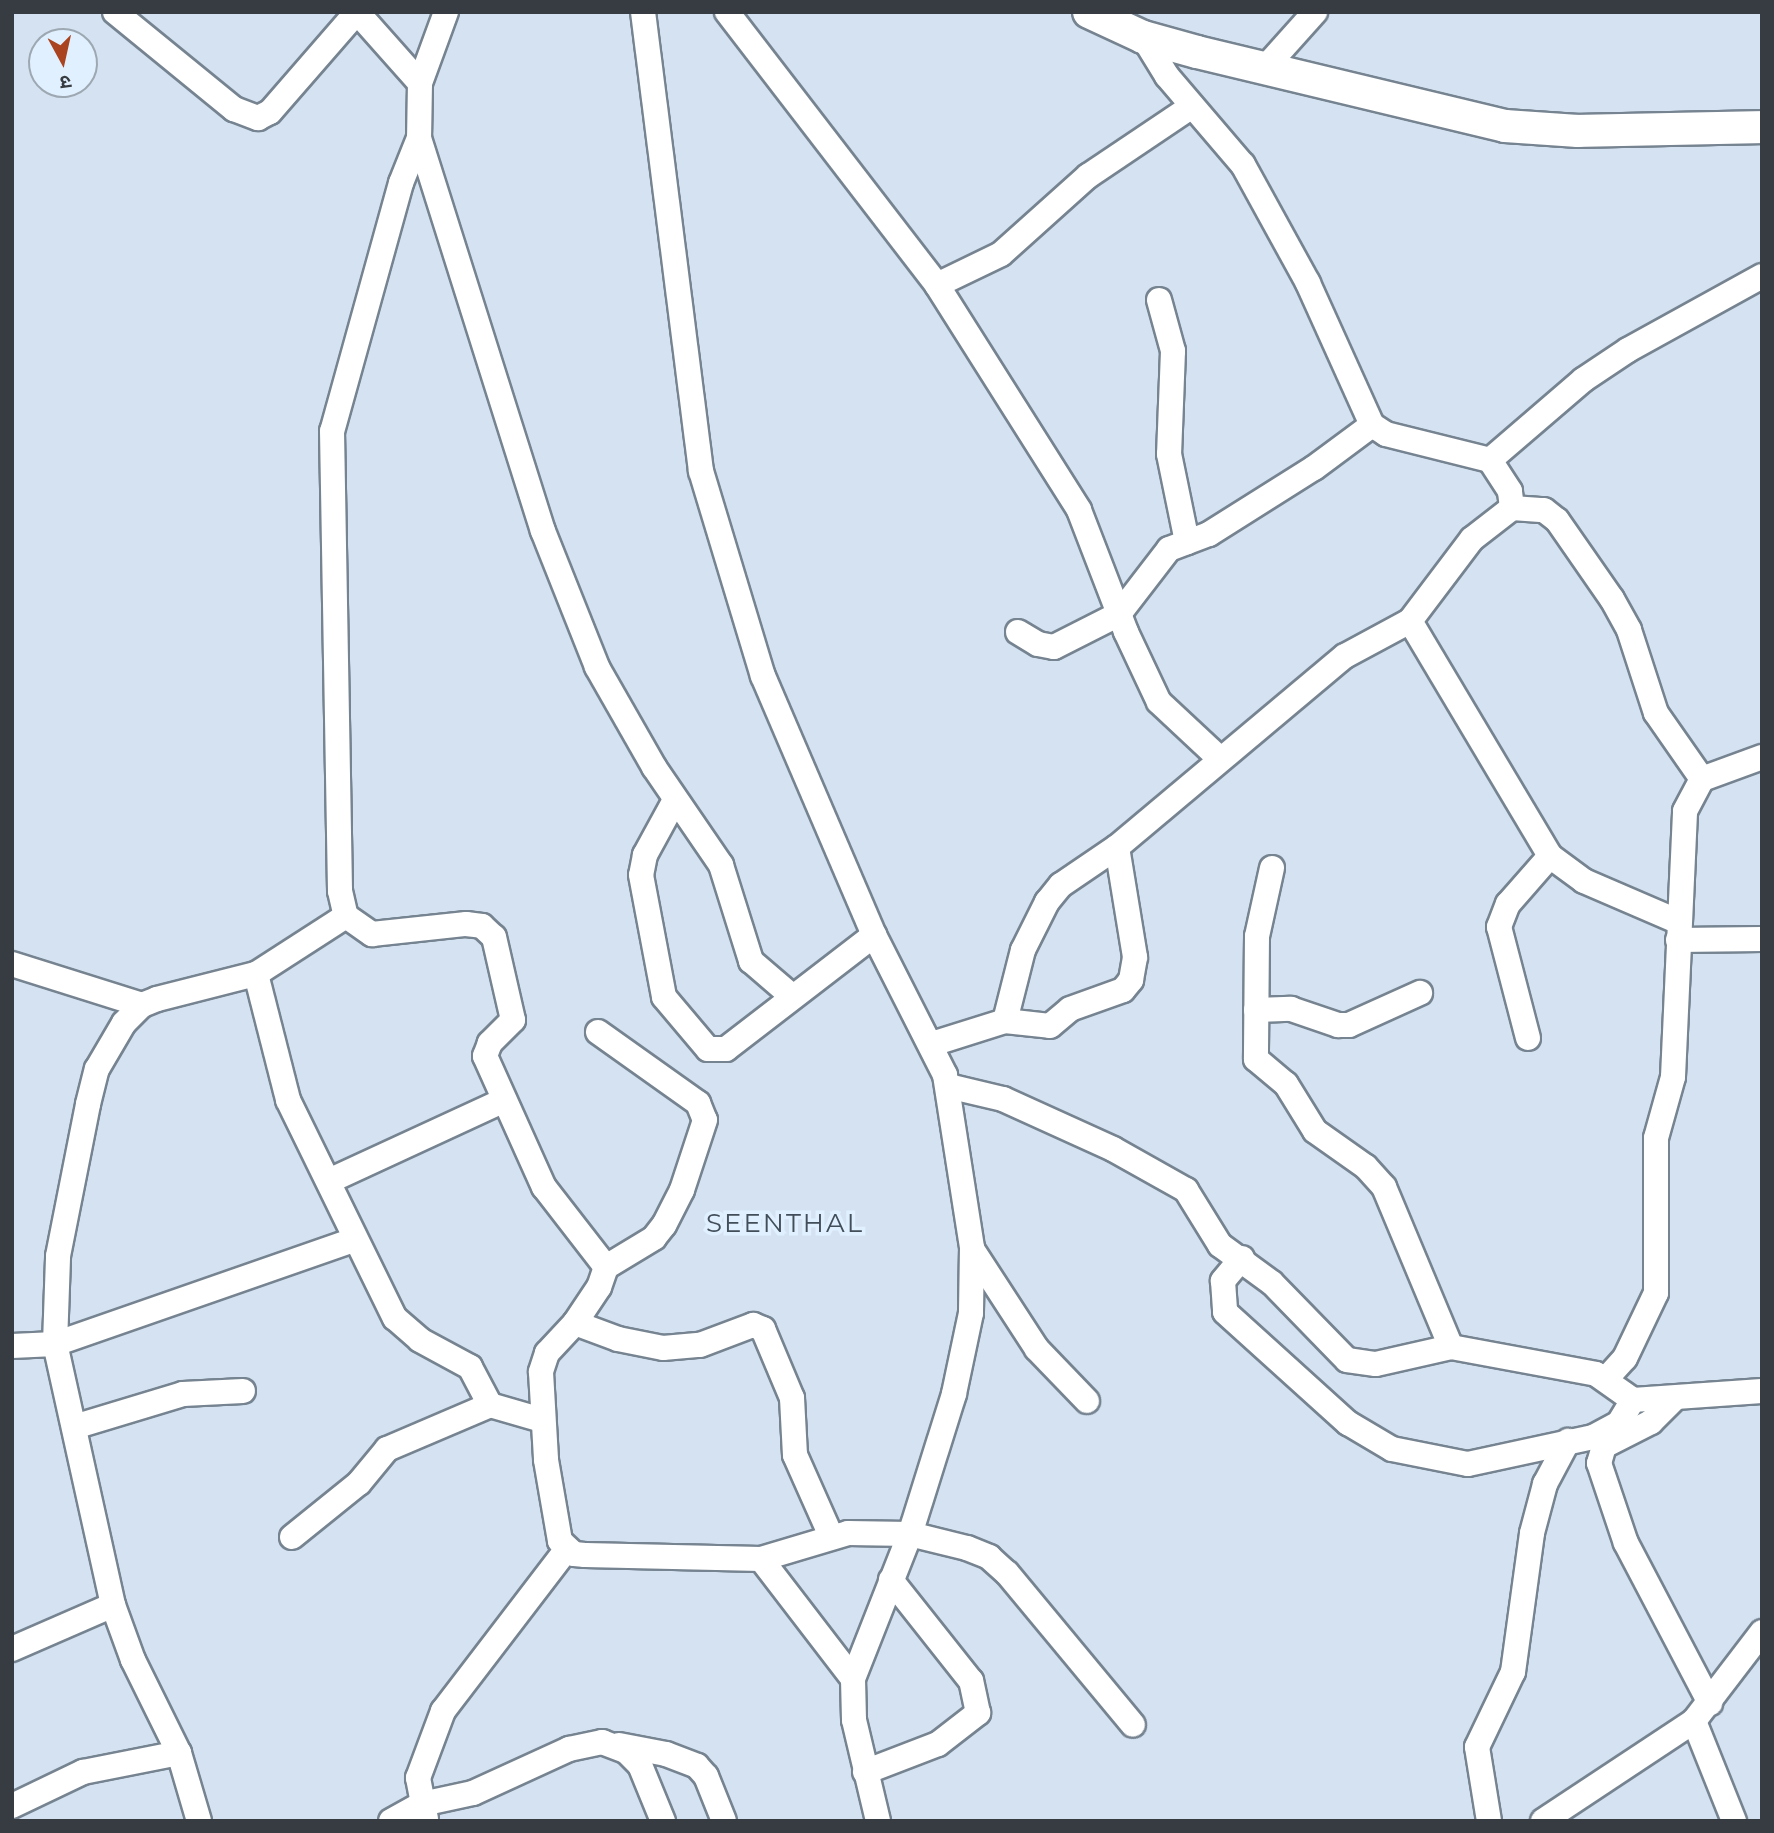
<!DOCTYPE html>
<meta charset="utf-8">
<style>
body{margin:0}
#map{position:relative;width:1774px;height:1833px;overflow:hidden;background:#d4e2f1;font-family:Montserrat,"Noto Sans Devanagari",sans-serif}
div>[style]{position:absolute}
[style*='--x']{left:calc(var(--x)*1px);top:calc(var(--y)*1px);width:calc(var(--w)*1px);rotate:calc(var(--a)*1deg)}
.roads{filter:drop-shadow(2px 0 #768390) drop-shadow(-2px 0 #768390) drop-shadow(0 2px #768390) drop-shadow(0 -2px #768390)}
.minor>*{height:24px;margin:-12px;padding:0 12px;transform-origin:12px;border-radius:12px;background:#fff}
.major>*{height:32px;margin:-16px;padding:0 16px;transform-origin:16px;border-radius:16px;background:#fff}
span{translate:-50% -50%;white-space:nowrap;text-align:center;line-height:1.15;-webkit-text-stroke:7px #e1f0fe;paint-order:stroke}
.quarter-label{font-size:26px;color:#424e5a;letter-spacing:2px}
.frame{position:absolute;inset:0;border:14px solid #363c41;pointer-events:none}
.north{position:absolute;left:28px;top:28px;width:70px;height:70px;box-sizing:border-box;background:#e1f0fe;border:2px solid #9da8b2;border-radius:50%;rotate:172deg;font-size:19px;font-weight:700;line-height:28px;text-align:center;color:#363c41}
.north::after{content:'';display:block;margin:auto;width:24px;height:32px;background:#aa431f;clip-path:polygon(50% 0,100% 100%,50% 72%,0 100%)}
</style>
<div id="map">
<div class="roads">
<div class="minor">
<div style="--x:115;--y:12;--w:154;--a:39.2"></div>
<div style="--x:234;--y:109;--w:26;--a:21"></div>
<div style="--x:258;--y:118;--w:13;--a:-27"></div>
<div style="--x:270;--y:112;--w:133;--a:-49"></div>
<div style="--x:357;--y:12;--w:95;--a:48.4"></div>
<div style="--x:446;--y:12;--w:76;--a:110.1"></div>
<div style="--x:420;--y:83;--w:55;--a:91"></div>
<div style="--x:419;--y:138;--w:412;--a:72.5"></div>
<div style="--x:543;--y:531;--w:146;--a:68.3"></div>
<div style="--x:597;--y:667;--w:115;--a:60.3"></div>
<div style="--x:654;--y:767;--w:119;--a:55.6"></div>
<div style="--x:721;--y:865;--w:101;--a:72.6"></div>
<div style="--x:751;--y:961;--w:55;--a:40.6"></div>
<div style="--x:643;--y:12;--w:463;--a:82.8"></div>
<div style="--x:701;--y:471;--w:214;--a:73.2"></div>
<div style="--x:763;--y:676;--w:282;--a:66.8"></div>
<div style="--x:874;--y:935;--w:157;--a:63.1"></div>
<div style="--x:945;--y:1075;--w:175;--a:81.1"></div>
<div style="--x:972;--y:1248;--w:65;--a:90.9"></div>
<div style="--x:971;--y:1313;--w:83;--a:101.9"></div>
<div style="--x:954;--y:1394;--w:147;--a:107.4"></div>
<div style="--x:910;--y:1534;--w:156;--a:111.5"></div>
<div style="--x:853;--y:1679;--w:41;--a:88.6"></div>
<div style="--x:854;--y:1720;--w:104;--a:76.6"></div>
<div style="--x:727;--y:12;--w:344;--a:52.4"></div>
<div style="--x:937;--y:285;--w:266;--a:57.7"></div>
<div style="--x:1079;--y:510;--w:131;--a:68.9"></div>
<div style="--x:1126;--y:632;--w:77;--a:64.8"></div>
<div style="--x:1159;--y:702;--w:82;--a:43"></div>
<div style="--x:1263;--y:70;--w:78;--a:-48.1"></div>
<div style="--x:419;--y:138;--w:48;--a:111.8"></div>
<div style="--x:401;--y:183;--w:257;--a:105.5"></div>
<div style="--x:332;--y:431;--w:460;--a:89"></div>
<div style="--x:340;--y:891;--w:26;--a:77"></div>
<div style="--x:346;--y:916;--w:32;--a:35"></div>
<div style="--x:372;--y:934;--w:95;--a:-6.1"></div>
<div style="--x:466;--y:924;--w:16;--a:7"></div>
<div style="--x:482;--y:926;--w:16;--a:43"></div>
<div style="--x:494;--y:937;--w:85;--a:77.1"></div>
<div style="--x:513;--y:1020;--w:33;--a:135"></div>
<div style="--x:490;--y:1043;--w:14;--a:111"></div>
<div style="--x:485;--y:1056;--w:144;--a:65.8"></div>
<div style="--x:544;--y:1187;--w:101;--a:52.2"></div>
<div style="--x:606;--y:1267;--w:21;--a:109"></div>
<div style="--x:599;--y:1287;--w:43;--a:123.7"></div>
<div style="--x:575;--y:1323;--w:41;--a:133"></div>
<div style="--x:547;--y:1353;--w:20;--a:108"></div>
<div style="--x:541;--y:1372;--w:88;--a:86.7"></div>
<div style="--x:546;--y:1460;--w:82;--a:80.2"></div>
<div style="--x:560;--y:1541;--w:19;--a:43"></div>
<div style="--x:574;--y:1554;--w:11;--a:5"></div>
<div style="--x:585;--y:1555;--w:176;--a:1.3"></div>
<div style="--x:761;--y:1559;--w:91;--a:-16.6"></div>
<div style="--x:848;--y:1533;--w:62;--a:0.9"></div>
<div style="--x:910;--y:1534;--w:59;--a:13.8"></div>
<div style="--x:967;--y:1548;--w:24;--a:22"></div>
<div style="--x:989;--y:1557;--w:24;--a:42"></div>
<div style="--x:1007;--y:1573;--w:197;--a:50.3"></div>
<div style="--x:937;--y:285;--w:71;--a:-25.8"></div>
<div style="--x:1001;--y:254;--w:117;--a:-41.9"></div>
<div style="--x:1088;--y:176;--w:125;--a:-33.9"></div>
<div style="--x:1159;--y:300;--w:53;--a:74.6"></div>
<div style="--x:1173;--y:351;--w:103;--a:92.2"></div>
<div style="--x:1169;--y:454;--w:90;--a:78.4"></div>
<div style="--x:1490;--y:460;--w:123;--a:-40.7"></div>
<div style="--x:1583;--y:380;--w:54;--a:-33.7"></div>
<div style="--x:1628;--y:350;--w:153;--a:-28.9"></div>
<div style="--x:1512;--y:508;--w:32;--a:4"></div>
<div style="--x:1544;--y:510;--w:16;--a:38"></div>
<div style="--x:1557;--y:520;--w:96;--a:55.2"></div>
<div style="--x:1612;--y:599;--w:35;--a:61"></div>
<div style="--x:1629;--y:630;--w:87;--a:72"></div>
<div style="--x:1656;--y:713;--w:80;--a:55.1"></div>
<div style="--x:1410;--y:621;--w:274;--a:59.2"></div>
<div style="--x:1550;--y:856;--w:42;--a:36.3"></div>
<div style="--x:1584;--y:881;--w:103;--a:23.3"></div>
<div style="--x:1018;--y:632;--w:23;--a:31"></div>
<div style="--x:1038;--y:644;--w:16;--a:11"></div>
<div style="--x:1054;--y:647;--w:73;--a:-26.9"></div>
<div style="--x:1119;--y:614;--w:82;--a:-52.4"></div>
<div style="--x:1169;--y:549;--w:43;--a:-20.6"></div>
<div style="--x:1209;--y:534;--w:124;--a:-32.2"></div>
<div style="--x:1314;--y:468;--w:72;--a:-36.6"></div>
<div style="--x:675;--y:800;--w:63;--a:118.6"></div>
<div style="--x:645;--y:855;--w:20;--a:101"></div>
<div style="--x:641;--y:875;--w:124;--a:79.3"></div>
<div style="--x:664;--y:997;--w:68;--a:49.8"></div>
<div style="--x:708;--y:1049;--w:18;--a:0"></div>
<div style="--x:726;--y:1049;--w:187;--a:-37.6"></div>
<div style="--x:1272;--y:868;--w:70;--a:102.4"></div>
<div style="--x:1257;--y:936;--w:123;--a:90.5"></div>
<div style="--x:1256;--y:1059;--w:39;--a:40"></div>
<div style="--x:1286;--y:1084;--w:55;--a:58.3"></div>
<div style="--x:1315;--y:1131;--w:62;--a:35.2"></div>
<div style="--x:1366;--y:1167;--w:27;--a:48"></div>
<div style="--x:1384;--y:1187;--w:173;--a:67.3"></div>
<div style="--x:1678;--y:940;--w:84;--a:-0.7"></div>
<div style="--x:12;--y:964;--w:136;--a:17.5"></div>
<div style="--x:256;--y:974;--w:130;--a:75.7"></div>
<div style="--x:288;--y:1100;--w:243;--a:63.9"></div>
<div style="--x:395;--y:1318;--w:33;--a:41"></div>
<div style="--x:420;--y:1340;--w:57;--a:28.4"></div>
<div style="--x:470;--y:1367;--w:43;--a:62.2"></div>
<div style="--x:490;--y:1405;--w:54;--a:16.1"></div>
<div style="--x:1256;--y:1010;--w:35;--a:-2"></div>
<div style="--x:1291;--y:1009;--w:50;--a:18.8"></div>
<div style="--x:1338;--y:1025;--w:11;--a:0"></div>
<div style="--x:1349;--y:1025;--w:78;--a:-24.3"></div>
<div style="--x:1005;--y:1021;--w:73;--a:-75.8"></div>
<div style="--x:1023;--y:950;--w:54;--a:-63.4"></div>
<div style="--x:1047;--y:902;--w:22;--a:-51"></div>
<div style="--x:1061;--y:885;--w:68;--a:-34.2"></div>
<div style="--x:1117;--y:847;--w:297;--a:-40"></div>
<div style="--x:1345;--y:656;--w:74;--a:-28.3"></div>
<div style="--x:1410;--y:621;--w:103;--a:-52.9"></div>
<div style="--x:1472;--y:539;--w:51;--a:-37.8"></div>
<div style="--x:1512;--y:508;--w:17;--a:-97"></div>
<div style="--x:1510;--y:491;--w:37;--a:-123"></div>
<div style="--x:1490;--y:460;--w:107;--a:-166"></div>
<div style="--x:1386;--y:434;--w:17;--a:-147"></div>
<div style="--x:1372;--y:425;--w:156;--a:-114.3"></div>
<div style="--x:1308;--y:283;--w:135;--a:-118.8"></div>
<div style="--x:1243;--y:165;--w:117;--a:-130.5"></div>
<div style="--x:1167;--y:76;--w:46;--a:-121.6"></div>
<div style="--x:598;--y:1032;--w:123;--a:35.4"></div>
<div style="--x:698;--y:1103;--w:18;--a:68"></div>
<div style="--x:705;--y:1120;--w:74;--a:108.2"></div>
<div style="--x:682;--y:1190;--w:39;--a:117"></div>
<div style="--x:664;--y:1225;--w:16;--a:128"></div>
<div style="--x:654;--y:1238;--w:56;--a:148.9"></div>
<div style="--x:1528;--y:1038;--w:115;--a:-104.6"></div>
<div style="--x:1499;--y:927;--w:25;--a:-69"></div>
<div style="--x:1508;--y:904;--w:64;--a:-48.8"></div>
<div style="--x:932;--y:1044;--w:77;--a:-17.5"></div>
<div style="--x:1005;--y:1021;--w:45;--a:6.3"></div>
<div style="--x:1050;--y:1026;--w:26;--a:-40"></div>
<div style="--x:1070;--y:1009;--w:56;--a:-19.7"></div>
<div style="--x:1123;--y:990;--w:13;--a:-51"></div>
<div style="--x:1131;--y:980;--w:23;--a:-80"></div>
<div style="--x:1135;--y:957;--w:111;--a:-99.3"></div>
<div style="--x:948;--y:1086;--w:57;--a:13.3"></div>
<div style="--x:1003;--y:1099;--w:121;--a:24.4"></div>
<div style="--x:1113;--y:1149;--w:84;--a:29.3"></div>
<div style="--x:1186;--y:1190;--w:65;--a:58.3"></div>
<div style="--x:1220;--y:1245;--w:64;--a:36.2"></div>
<div style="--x:1272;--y:1283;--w:107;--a:45.8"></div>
<div style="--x:1347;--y:1360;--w:29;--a:8"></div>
<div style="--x:1376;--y:1364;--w:77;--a:-12.8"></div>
<div style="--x:1451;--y:1347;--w:147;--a:10.5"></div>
<div style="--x:1596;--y:1374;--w:45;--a:35.1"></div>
<div style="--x:1633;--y:1400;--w:129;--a:-4"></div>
<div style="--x:329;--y:1181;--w:193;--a:-24.8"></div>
<div style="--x:972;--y:1249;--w:119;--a:57"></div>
<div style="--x:1037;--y:1349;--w:72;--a:46.1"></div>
<div style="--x:1242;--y:1258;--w:30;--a:130"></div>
<div style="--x:1223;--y:1281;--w:31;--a:86"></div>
<div style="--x:1225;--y:1312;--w:166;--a:42.1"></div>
<div style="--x:1348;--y:1423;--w:51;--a:30.6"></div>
<div style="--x:1392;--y:1449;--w:77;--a:11.2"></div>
<div style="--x:1468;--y:1464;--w:128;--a:-12.2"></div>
<div style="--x:1593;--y:1437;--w:30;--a:-28"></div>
<div style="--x:1619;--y:1423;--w:27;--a:-59"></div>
<div style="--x:575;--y:1323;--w:46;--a:20.4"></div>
<div style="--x:618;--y:1339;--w:46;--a:11.3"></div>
<div style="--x:663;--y:1348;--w:37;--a:-5"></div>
<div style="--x:700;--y:1345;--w:57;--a:-20.7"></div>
<div style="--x:753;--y:1325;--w:11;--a:22"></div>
<div style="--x:763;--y:1329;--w:75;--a:67.2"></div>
<div style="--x:792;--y:1398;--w:57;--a:87"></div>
<div style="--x:795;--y:1455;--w:89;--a:66"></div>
<div style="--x:12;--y:1346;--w:43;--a:-2.7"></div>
<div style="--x:55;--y:1344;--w:317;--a:-19.2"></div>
<div style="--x:1606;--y:1379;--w:28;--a:-48"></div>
<div style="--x:1625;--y:1358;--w:72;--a:-64.5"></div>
<div style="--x:1656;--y:1293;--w:155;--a:-90"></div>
<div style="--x:1656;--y:1138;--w:63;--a:-74.4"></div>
<div style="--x:1673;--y:1077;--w:266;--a:-87.4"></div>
<div style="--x:1685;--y:811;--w:36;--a:-62"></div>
<div style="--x:1702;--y:779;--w:64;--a:-20.1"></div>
<div style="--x:1675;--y:1398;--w:34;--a:135"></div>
<div style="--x:1651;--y:1422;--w:53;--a:152.9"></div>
<div style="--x:1604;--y:1446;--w:18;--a:106"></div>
<div style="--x:1599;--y:1463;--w:84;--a:71.4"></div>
<div style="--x:1626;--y:1543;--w:181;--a:62.3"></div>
<div style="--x:74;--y:1427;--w:114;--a:-16.8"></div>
<div style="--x:183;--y:1394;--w:60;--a:-2.9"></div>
<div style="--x:292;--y:1537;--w:86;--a:-38.9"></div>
<div style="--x:359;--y:1483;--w:44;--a:-50.5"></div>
<div style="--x:387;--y:1449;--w:112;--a:-23.1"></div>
<div style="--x:761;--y:1559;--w:151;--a:52.5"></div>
<div style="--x:12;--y:1649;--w:110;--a:-23.5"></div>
<div style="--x:1694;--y:1721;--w:108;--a:68.2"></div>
<div style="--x:619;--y:1745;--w:48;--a:10.8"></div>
<div style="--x:666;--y:1754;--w:33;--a:21"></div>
<div style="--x:697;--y:1766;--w:13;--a:48"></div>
<div style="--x:706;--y:1776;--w:48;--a:68.2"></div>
<div style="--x:865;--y:1772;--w:78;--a:-21"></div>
<div style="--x:938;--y:1744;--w:51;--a:-37.8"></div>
<div style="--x:978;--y:1713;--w:33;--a:-102"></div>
<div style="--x:971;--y:1681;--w:129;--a:-128.4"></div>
<div style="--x:12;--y:1806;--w:79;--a:-25.6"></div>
<div style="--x:83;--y:1772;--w:98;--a:-11.2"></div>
<div style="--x:426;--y:1819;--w:42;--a:-101"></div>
<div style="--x:418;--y:1778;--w:72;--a:-69.5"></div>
<div style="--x:443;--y:1711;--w:204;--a:-52.6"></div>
<div style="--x:199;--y:1821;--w:71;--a:-106.4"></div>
<div style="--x:179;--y:1753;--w:104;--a:-116.3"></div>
<div style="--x:133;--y:1660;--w:59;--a:-110"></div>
<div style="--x:113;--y:1605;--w:267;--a:-102.5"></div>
<div style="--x:55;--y:1344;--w:88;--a:-88"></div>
<div style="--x:58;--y:1256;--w:155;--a:-78.8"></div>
<div style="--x:88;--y:1104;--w:36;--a:-76"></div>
<div style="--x:97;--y:1069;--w:53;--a:-59.6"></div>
<div style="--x:124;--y:1023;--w:25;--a:-45"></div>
<div style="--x:142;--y:1005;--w:16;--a:-22"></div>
<div style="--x:157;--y:999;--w:102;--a:-14.2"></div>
<div style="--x:256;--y:974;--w:107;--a:-32.8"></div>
<div style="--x:391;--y:1821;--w:35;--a:-29"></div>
<div style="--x:422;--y:1804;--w:52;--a:-12.2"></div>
<div style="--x:473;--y:1793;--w:106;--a:-24.6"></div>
<div style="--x:569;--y:1749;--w:34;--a:-12"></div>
<div style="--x:602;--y:1742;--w:26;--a:21"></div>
<div style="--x:626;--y:1751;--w:20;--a:45"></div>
<div style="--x:640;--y:1765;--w:61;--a:67.7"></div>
<div style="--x:1489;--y:1821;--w:75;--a:-99.2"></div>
<div style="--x:1477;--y:1747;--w:83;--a:-64.4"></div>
<div style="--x:1513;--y:1672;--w:140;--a:-82.2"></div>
<div style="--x:1532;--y:1533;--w:51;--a:-75.1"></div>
<div style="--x:1545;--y:1484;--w:49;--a:-61.9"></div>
<div style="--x:1543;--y:1821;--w:181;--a:-33.5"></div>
<div style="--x:1694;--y:1721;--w:112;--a:-52.6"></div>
</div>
<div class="major">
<div style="--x:1089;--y:12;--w:60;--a:24.8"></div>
<div style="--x:1143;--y:37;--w:56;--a:15.5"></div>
<div style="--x:1197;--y:52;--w:317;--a:13.5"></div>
<div style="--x:1505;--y:126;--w:73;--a:3.9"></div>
<div style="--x:1578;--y:131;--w:184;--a:-1.2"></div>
</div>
</div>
<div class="quarter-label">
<span style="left:785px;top:1224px">SEENTHAL</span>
</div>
<div class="frame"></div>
<div class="north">उ</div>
</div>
